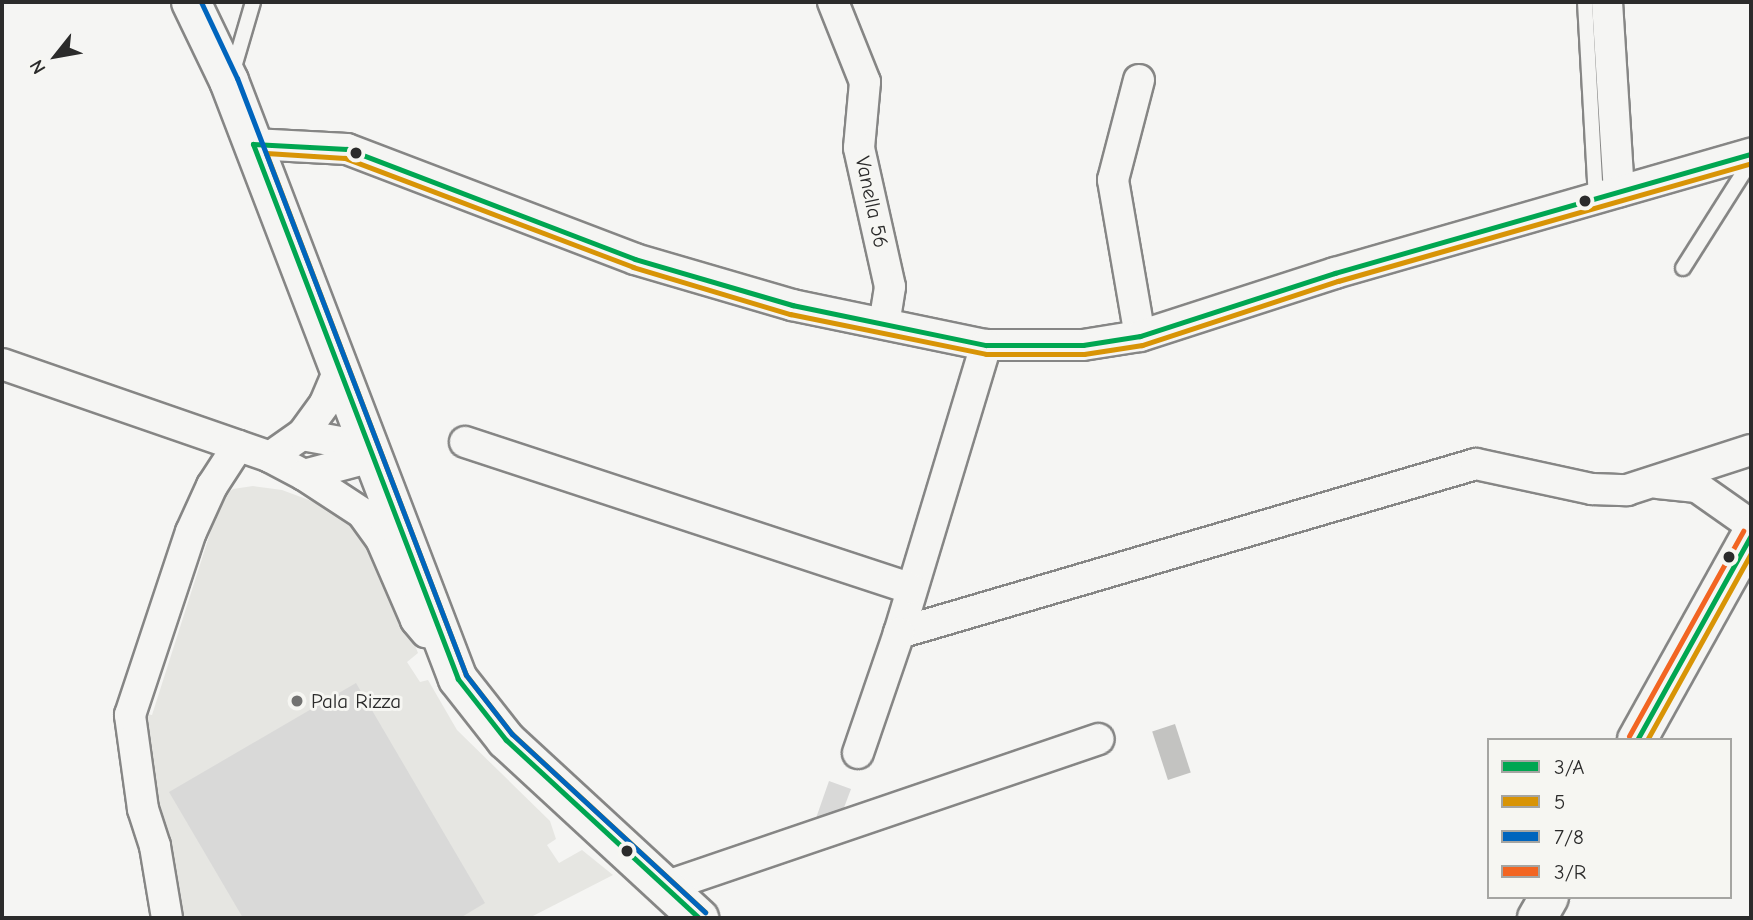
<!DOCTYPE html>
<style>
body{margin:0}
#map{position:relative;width:1753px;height:920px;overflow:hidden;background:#f5f5f3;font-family:"Comic Neue",sans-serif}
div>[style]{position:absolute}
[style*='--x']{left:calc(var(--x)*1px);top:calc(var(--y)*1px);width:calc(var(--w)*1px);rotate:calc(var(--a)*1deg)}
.green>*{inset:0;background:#e6e6e2}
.water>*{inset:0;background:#c3c3c1;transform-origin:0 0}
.building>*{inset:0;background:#d9d9d8}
.roads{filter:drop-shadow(2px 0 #868685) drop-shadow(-2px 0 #868685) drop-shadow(0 2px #868685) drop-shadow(0 -2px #868685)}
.lane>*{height:14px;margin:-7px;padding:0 7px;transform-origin:7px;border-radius:7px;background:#f5f5f3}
.street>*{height:30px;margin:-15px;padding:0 15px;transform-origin:15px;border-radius:15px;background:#f5f5f3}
.secondary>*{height:38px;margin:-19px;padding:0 19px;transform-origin:19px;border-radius:19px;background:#f5f5f3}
.bus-1>*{height:5px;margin:-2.5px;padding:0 2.5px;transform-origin:2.5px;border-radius:2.5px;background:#00a651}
.bus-2>*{height:5px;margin:-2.5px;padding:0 2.5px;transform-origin:2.5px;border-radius:2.5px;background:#d89406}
.bus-3>*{height:5px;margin:-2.5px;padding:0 2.5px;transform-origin:2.5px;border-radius:2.5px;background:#0065bd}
.bus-4>*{height:5px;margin:-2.5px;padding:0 2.5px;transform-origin:2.5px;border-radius:2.5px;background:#f26522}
.dots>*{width:19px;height:19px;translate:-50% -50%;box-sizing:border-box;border:4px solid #f6f6f2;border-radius:50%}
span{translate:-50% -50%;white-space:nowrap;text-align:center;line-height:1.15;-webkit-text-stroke:6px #f6f6f2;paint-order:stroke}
.street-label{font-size:21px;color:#2b2b2b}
.poi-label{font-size:21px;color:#2b2b2b}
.left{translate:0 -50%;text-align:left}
.frame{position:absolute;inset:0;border:4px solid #2b2b2b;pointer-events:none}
.legend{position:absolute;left:1487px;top:738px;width:245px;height:161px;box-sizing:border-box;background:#f6f6f2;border:2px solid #a5a5a2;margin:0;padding:9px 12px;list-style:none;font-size:21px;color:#2b2b2b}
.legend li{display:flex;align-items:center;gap:14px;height:35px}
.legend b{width:35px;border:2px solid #a5a5a2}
.north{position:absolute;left:21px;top:21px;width:70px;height:70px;-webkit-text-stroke:5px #f6f6f2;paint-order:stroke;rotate:239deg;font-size:19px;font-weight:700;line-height:28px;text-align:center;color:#2b2b2b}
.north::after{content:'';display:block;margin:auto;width:24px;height:32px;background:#2b2b2b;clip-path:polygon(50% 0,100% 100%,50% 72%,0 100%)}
</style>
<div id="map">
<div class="green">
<div style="clip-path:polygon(253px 486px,282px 490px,333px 509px,352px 523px,377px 555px,393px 589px,418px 653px,407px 662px,420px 682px,428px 680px,457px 730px,550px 821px,556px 839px,547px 845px,559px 863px,582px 850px,613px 875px,529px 918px,179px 918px,145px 768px,142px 713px,152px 715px,221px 499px,233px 489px)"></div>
</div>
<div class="water">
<div style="left:1175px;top:724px;width:51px;height:24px;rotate:72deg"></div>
</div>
<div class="building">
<div style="clip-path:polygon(356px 683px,485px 903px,460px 918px,243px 918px,169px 792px)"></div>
<div style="clip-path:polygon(829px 781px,851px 789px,842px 813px,815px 821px)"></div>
</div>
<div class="roads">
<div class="lane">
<div style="--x:1585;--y:2;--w:197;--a:86.8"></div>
<div style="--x:232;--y:74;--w:75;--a:-73.7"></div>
<div style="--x:1683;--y:268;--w:127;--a:-57.6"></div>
</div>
<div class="street">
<div style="--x:833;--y:2;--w:86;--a:68.2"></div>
<div style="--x:865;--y:82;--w:66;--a:95.2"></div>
<div style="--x:859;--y:148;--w:142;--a:77.4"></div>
<div style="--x:890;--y:287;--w:36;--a:99"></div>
<div style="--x:1607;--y:2;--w:190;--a:86.4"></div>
<div style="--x:1139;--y:80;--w:103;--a:104.6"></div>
<div style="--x:1113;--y:180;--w:158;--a:80.2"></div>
<div style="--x:253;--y:144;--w:94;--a:3"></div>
<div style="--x:347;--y:149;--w:308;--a:20.9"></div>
<div style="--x:635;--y:259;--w:164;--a:16.3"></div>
<div style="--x:792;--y:305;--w:198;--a:11.7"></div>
<div style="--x:986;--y:345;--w:97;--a:0"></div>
<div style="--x:1083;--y:345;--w:58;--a:-9"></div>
<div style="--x:1140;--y:336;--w:205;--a:-17.9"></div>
<div style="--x:1335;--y:273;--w:433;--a:-16"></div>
<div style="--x:986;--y:345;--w:301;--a:106.8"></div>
<div style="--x:899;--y:633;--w:601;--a:-16.33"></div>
<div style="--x:1476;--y:464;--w:119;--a:12.2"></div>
<div style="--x:1592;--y:489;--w:35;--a:2"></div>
<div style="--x:1627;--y:490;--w:130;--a:-17.9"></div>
<div style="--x:2;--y:364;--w:284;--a:19.1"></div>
<div style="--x:270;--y:457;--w:38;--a:28"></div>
<div style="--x:304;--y:475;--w:69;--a:33.2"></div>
<div style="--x:362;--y:513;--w:32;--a:54"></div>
<div style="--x:381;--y:539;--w:88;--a:66.6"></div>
<div style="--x:416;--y:620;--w:16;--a:50"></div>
<div style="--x:302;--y:435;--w:39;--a:-54"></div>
<div style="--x:325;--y:403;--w:38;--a:-67"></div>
<div style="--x:465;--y:442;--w:468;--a:18.2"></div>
<div style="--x:270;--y:457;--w:39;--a:-35"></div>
<div style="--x:302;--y:435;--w:50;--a:10.4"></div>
<div style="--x:351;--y:444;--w:25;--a:32"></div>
<div style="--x:304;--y:475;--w:70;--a:-14.8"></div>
<div style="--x:1658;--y:483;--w:39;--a:6"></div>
<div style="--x:1697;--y:487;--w:66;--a:35.1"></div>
<div style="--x:858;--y:753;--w:127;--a:-71.1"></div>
<div style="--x:664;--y:887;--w:459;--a:-18.8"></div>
<div style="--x:167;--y:918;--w:73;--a:-99.5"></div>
<div style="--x:155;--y:846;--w:39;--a:-108"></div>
<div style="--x:143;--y:809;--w:95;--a:-97.9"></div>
<div style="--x:130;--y:715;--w:193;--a:-71.6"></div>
<div style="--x:191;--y:532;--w:51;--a:-65.5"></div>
<div style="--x:212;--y:486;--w:48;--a:-57"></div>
</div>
<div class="secondary">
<div style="--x:191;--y:2;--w:88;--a:64.3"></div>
<div style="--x:229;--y:81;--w:640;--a:69.05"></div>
<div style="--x:458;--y:679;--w:78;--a:51.8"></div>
<div style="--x:506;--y:740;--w:263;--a:42.7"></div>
<div style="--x:1637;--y:740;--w:235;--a:-60.9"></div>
<div style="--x:1537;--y:918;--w:24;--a:-60"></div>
</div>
</div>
<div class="bus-1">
<div style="--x:1637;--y:740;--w:235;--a:-60.9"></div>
<div style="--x:699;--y:918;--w:263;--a:-137.3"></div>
<div style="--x:506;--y:740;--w:78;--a:-128.2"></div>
<div style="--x:458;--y:679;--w:573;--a:-110.97"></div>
<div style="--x:253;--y:144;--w:94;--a:3"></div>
<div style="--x:347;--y:149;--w:308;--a:20.9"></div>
<div style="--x:635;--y:259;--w:164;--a:16.3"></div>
<div style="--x:792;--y:305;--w:198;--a:11.7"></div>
<div style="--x:986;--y:345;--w:97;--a:0"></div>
<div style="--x:1083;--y:345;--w:58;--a:-9"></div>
<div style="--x:1140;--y:336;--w:205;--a:-17.9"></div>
<div style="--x:1335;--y:273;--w:433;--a:-16"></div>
</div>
<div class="bus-2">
<div style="--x:1647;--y:740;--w:214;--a:-60.9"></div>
<div style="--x:705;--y:912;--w:263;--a:-137.3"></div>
<div style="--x:512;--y:734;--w:75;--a:-127.9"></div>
<div style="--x:466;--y:675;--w:559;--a:-110.96"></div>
<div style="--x:266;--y:153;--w:79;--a:3.6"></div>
<div style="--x:345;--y:158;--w:308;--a:20.7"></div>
<div style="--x:633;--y:267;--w:164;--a:16.7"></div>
<div style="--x:790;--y:314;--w:200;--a:11.5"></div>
<div style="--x:986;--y:354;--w:98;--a:0"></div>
<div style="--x:1084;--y:354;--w:59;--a:-8.8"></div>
<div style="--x:1142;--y:345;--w:206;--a:-18.1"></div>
<div style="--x:1338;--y:281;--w:430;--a:-15.9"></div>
</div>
<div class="bus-3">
<div style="--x:201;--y:2;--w:84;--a:64.7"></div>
<div style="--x:237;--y:78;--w:639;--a:69.01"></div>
<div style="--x:466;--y:675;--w:75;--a:52.1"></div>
<div style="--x:512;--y:734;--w:263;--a:42.7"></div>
</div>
<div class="bus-4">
<div style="--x:1629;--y:736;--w:235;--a:-60.9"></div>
</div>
<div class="dots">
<div style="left:356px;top:153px;background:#2b2b2b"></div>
<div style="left:1585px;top:201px;background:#2b2b2b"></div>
<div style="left:1729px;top:557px;background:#2b2b2b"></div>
<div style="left:297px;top:701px;background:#727271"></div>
<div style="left:627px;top:851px;background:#2b2b2b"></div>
</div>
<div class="street-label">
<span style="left:872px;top:202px;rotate:78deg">Vanella 56</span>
</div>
<div class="poi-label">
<span class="left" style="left:311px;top:701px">Pala Rizza</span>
</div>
<div class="frame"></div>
<ul class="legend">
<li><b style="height:9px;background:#00a651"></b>3/A</li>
<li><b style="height:9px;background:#d89406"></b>5</li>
<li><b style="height:9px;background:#0065bd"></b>7/8</li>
<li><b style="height:9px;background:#f26522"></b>3/R</li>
</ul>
<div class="north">N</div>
</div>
